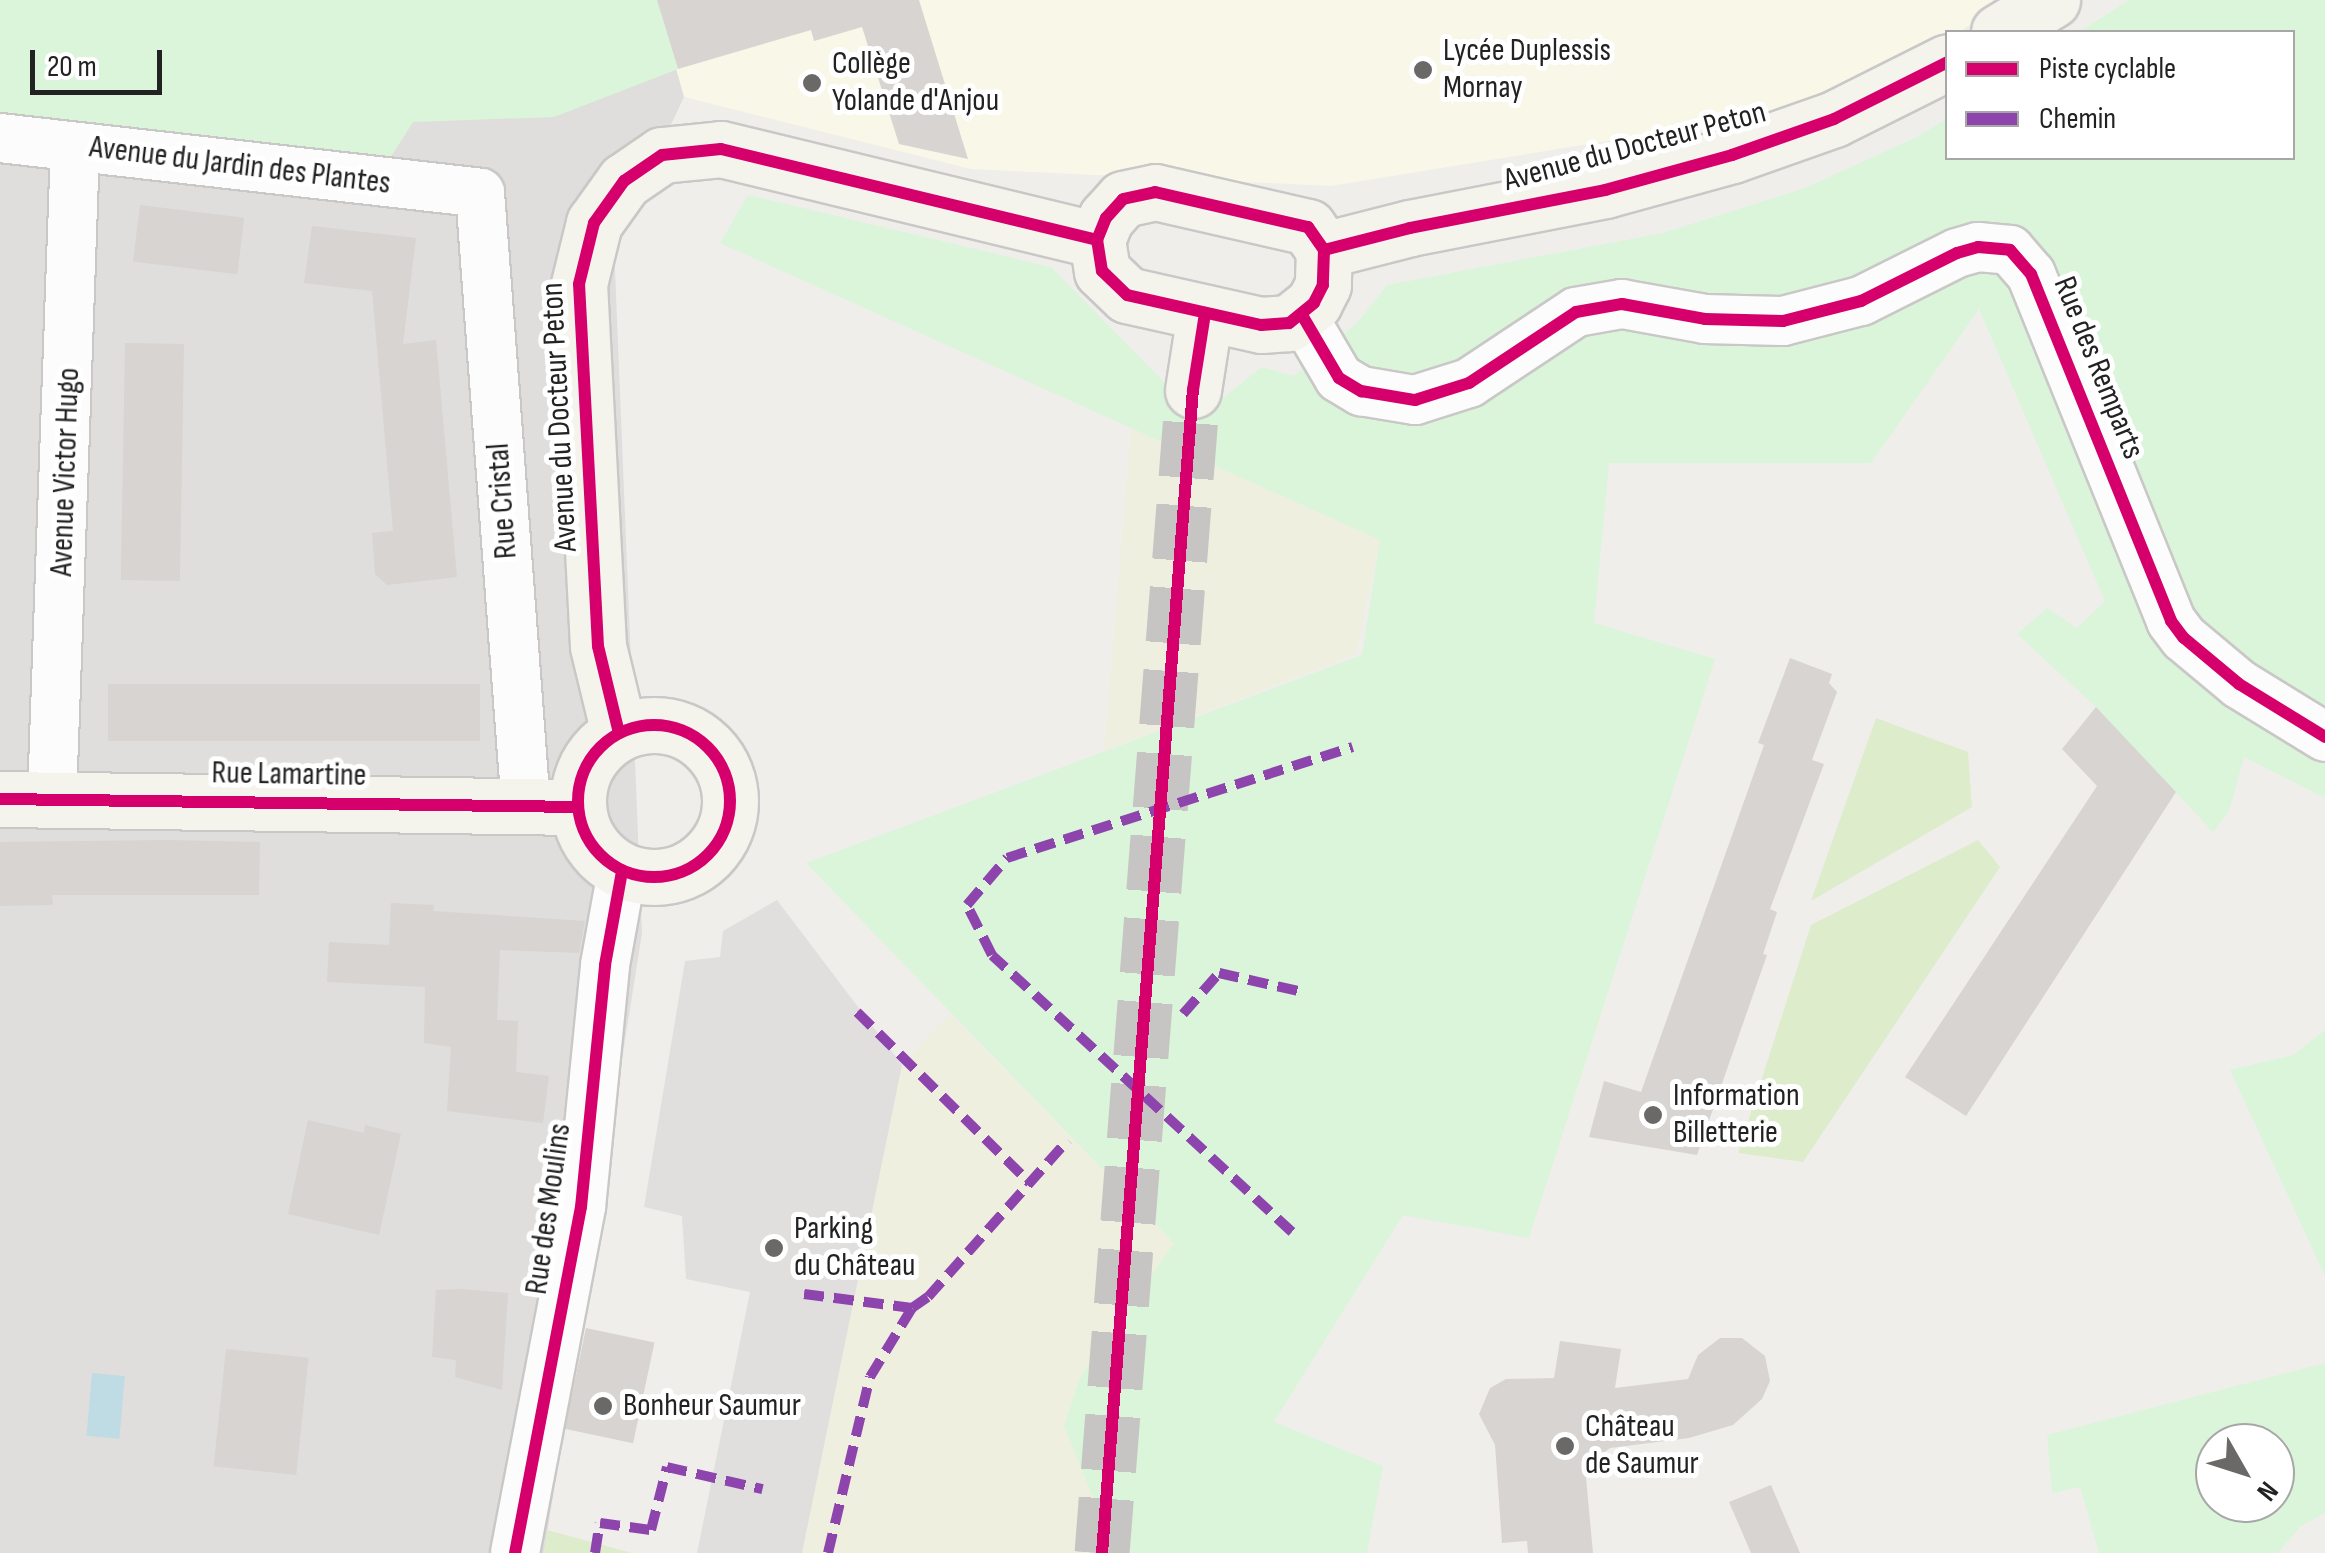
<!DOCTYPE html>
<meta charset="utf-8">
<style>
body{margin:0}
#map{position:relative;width:2325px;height:1553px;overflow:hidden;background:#f0eeeb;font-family:"Sofia Sans Condensed",sans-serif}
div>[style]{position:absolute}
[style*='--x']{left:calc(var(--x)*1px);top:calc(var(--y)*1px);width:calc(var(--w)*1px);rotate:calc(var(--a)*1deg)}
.residential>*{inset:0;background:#dfdedc}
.education>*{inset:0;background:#f8f7e8}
.farmland>*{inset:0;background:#efefdf}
.grass>*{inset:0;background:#ddeccb}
.park>*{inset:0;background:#daf5da}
.parking>*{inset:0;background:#e0dfde}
.water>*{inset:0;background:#bfdbe3;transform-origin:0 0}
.building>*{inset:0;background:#d7d4d2;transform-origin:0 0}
.secondary-tunnel>*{height:55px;margin-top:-27.5px;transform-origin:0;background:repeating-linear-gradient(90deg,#c7c5c3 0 55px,transparent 0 83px)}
.roads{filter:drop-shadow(2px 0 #c9c8c7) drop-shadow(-2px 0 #c9c8c7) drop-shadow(0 2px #c9c8c7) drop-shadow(0 -2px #c9c8c7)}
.street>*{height:48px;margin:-24px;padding:0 24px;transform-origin:24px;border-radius:24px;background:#fdfcfc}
.secondary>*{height:55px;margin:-27.5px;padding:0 27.5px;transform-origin:27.5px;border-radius:27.5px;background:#f4f4ed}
.secondary>.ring{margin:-27.5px;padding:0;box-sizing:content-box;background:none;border:55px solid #f4f4ed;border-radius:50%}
.quiet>*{height:10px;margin-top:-5px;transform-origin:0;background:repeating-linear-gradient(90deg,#8e44ad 0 20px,transparent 0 30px)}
.cycleway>*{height:12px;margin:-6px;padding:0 6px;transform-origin:6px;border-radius:6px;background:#d6006c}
.cycleway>.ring{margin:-6px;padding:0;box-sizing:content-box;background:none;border:12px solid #d6006c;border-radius:50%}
.dots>*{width:28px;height:28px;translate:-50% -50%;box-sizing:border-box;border:5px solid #fff;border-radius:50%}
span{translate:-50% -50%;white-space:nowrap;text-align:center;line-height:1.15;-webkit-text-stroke:10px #fff;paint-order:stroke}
.poi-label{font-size:32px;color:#222}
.left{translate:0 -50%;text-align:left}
.street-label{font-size:32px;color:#222}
.legend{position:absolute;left:1945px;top:30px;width:350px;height:130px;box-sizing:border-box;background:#fff;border:2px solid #a7a7a7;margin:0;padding:12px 18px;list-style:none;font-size:30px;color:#222}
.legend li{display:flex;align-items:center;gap:20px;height:50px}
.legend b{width:50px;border:2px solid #a7a7a7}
.north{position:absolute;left:2195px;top:1423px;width:100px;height:100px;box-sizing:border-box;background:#fff;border:2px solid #a7a7a7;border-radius:50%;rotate:129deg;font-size:28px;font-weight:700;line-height:40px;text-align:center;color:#222}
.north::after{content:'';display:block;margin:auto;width:35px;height:45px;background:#6a6968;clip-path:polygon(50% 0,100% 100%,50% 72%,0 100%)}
.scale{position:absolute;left:30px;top:50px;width:132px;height:45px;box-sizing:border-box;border:5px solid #222;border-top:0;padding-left:12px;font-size:30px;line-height:35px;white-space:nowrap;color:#222;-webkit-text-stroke:8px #fff;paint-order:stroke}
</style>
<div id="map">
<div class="residential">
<div style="clip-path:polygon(0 0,2007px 0,1960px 32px,968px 159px,684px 97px,614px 245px,642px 933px,544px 1553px,0 1553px)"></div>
</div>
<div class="education">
<div style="clip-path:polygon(657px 0,2007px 0,1960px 32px,1948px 32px,1947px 41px,1864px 99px,1331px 186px,971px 169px,684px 97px)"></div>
</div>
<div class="farmland">
<div style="clip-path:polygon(1131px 428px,1380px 540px,1356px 654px,1104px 751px)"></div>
<div style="clip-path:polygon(950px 1014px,1175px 1243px,1080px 1377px,1064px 1426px,1116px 1553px,802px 1553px,902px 1065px)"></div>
</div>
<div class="grass">
<div style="clip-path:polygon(1876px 718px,1968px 752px,1972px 807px,1811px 901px)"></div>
<div style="clip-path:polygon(1978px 840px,2000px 867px,1803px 1162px,1738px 1153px,1811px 925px)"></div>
<div style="clip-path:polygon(547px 1530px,632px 1553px,544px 1553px)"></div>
</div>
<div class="park">
<div style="clip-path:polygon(0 0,657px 0,678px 69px,554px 117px,413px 122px,387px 163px,0 113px)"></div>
<div style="clip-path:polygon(2129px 0,2325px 0,2325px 798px,2244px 757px,2229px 811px,2213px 832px,2096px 707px,2017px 634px,2047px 608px,2077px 628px,2105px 601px,1979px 309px,1871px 463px,1609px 463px,1594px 623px,1715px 659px,1529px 1238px,1403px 1215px,1274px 1422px,1383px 1466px,1367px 1553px,1116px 1553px,1064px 1426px,1080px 1377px,1174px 1243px,806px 863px,1362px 655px,1380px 540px,720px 243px,748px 195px,1051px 267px,1169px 387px,1219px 401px,1262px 367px,1294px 376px,1357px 323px,1387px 285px,1663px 233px,1805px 188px,1919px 136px,1947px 118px,1948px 158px,2292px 158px,2292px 32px,2079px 32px)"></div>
<div style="clip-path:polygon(2325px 1030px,2325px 1276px,2230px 1070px,2293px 1055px)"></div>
<div style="clip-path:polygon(evenodd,2325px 1363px,2325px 1513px,2301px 1526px,2278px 1553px,2099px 1553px,2080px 1487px,2052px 1493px,2047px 1435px,2325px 1363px,2275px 1443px,2275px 1503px,2215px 1503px,2215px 1443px,2275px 1443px)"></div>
</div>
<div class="parking">
<div style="clip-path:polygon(777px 900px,902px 1065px,802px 1553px,697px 1553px,750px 1292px,686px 1279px,682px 1216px,644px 1207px,685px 961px,720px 957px,723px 931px)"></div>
</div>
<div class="water">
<div style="left:92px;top:1373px;width:33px;height:63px;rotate:5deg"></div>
</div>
<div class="building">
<div style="clip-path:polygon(657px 0,919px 0,968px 159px,899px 144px,862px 27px,814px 41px,811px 30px,678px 69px)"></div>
<div style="left:140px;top:205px;width:105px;height:57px;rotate:7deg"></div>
<div style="clip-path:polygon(312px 226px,416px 238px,403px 344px,436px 340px,457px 577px,387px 585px,375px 574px,372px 533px,393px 531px,372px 291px,304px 283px)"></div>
<div style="left:125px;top:343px;width:59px;height:237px;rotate:1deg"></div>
<div style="clip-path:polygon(1790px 658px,1832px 674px,1829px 683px,1837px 692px,1812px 760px,1824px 764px,1770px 909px,1777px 912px,1763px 954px,1767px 955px,1697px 1155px,1589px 1137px,1604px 1081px,1641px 1092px,1764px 745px,1758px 743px)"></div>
<div style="left:108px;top:684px;width:372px;height:57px"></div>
<div style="clip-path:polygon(2096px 707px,2176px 792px,1966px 1116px,1905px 1077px,2097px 786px,2062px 749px)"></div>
<div style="clip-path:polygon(168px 840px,260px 842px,259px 895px,52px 895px,53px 905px,0 906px,0 842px)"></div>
<div style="clip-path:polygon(391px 903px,434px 905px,433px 911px,585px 921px,579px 953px,500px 950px,497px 1020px,518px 1021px,516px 1072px,549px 1076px,543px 1123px,447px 1111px,451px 1047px,424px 1043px,425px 987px,327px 982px,329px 942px,389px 945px)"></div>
<div style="clip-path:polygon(308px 1120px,364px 1133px,365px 1125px,401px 1134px,379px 1235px,288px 1214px)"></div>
<div style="clip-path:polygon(460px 1289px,508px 1293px,502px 1390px,455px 1377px,456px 1360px,432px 1357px,436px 1290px)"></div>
<div style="left:586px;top:1328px;width:70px;height:103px;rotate:12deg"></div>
<div style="clip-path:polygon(1720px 1338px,1742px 1338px,1765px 1356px,1770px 1381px,1762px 1399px,1733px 1425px,1689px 1438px,1610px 1448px,1585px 1467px,1593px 1553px,1528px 1553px,1527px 1541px,1502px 1543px,1495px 1445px,1479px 1414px,1490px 1388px,1506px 1379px,1554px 1378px,1560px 1341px,1621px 1349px,1615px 1388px,1688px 1379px,1698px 1355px)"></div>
<div style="left:226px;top:1349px;width:83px;height:118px;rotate:6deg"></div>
<div style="clip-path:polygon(1771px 1485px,1800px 1553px,1751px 1553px,1729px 1502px)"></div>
</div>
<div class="secondary-tunnel">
<div style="--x:1102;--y:1553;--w:1167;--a:-85.53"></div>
</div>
<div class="roads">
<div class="street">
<div style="--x:0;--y:138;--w:483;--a:6.5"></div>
<div style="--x:480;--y:193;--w:617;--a:85.72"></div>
<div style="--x:1302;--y:315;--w:73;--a:59.6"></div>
<div style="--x:1339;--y:378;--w:26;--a:31"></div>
<div style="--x:1361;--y:391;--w:55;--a:9.5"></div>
<div style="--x:1415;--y:400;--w:57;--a:-17.5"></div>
<div style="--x:1469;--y:383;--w:128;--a:-33.6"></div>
<div style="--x:1576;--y:312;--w:47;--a:-9.9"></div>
<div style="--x:1622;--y:304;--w:84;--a:10.2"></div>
<div style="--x:1705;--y:319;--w:78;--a:1.5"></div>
<div style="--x:1783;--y:321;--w:81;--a:-14.4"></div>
<div style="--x:1861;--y:301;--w:107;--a:-26.6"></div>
<div style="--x:1957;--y:253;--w:22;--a:-16"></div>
<div style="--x:1978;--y:247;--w:32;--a:5"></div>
<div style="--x:2010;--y:250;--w:32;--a:49"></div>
<div style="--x:2031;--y:274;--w:374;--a:68"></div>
<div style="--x:2171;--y:621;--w:21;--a:53"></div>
<div style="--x:2184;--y:638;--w:72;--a:39.9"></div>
<div style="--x:2239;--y:684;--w:101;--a:31.6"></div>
<div style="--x:52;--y:797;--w:650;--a:-87.97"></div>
<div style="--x:515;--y:1553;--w:352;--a:-79.2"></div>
<div style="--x:581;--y:1207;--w:243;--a:-84.3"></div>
<div style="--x:605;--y:965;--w:96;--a:-79.7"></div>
</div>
<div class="secondary">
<div style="--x:1999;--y:32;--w:62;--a:-31.1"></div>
<div style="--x:1155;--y:192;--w:157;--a:12.9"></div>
<div style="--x:1308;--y:227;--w:28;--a:55"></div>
<div style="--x:1324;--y:250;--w:35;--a:92"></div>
<div style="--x:1323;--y:285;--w:20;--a:117"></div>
<div style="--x:1314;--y:303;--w:32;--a:141"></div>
<div style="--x:1289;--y:323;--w:28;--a:176"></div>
<div style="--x:1261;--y:325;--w:137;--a:-167.4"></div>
<div style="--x:1127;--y:295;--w:35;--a:-136"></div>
<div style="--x:1102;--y:271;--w:31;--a:-99"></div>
<div style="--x:1097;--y:240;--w:24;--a:-68"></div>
<div style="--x:1106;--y:218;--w:25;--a:-48"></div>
<div style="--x:1123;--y:199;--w:33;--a:-12"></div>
<div style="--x:1324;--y:250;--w:89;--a:-14.3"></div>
<div style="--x:1410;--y:228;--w:199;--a:-11"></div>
<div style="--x:1605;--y:190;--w:132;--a:-15.4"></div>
<div style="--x:1732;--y:155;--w:108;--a:-19.4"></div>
<div style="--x:1834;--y:119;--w:127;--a:-26.6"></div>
<div style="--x:1193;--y:390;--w:78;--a:-81.1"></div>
<div class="ring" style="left:578px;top:725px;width:97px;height:97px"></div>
<div style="--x:619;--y:733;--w:89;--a:-103.6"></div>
<div style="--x:598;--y:646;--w:362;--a:-93"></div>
<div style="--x:579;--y:284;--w:63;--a:-76.2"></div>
<div style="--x:594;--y:223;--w:52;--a:-54.5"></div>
<div style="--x:624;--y:181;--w:46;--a:-34.4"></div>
<div style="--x:662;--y:155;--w:59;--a:-5.8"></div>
<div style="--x:721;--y:149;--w:387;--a:13.6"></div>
<div style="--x:0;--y:799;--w:577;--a:0.79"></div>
</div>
</div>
<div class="quiet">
<div style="--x:857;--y:1012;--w:243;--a:44.7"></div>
<div style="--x:1183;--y:1014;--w:55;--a:-48.7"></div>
<div style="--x:1219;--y:973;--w:81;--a:12.8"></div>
<div style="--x:1292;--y:1232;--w:408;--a:-137.3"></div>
<div style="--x:992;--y:955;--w:56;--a:-116.6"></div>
<div style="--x:967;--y:905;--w:62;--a:-49.6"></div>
<div style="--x:1007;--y:858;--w:363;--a:-17.8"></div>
<div style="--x:804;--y:1294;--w:109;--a:7.4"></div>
<div style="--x:912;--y:1308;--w:19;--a:-35"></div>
<div style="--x:928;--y:1297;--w:210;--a:-48.3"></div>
<div style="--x:595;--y:1553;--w:30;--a:-81"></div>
<div style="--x:600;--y:1523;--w:51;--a:7.8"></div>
<div style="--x:651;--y:1530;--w:65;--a:-75.7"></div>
<div style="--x:667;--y:1467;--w:98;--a:13"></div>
<div style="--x:828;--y:1553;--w:181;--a:-76.6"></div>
<div style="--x:870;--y:1377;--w:81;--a:-58.7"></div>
</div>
<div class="cycleway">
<div style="--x:1155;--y:192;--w:157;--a:12.9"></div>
<div style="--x:1308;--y:227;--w:28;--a:55"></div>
<div style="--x:1324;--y:250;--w:35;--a:92"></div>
<div style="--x:1323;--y:285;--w:20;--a:117"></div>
<div style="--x:1314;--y:303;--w:32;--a:141"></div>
<div style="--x:1289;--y:323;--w:28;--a:176"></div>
<div style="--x:1261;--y:325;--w:137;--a:-167.4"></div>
<div style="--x:1127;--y:295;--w:35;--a:-136"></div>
<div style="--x:1102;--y:271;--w:31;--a:-99"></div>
<div style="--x:1097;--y:240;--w:24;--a:-68"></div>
<div style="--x:1106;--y:218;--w:25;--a:-48"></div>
<div style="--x:1123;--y:199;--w:33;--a:-12"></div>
<div style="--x:1324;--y:250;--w:89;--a:-14.3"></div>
<div style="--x:1410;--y:228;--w:199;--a:-11"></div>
<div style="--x:1605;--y:190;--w:132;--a:-15.4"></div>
<div style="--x:1732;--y:155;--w:108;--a:-19.4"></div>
<div style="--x:1834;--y:119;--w:127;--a:-26.6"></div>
<div style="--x:1302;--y:315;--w:73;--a:59.6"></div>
<div style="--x:1339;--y:378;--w:26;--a:31"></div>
<div style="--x:1361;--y:391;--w:55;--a:9.5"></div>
<div style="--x:1415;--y:400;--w:57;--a:-17.5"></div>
<div style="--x:1469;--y:383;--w:128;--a:-33.6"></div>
<div style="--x:1576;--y:312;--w:47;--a:-9.9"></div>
<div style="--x:1622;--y:304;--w:84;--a:10.2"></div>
<div style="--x:1705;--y:319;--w:78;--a:1.5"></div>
<div style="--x:1783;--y:321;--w:81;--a:-14.4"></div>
<div style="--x:1861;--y:301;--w:107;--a:-26.6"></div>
<div style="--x:1957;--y:253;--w:22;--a:-16"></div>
<div style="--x:1978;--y:247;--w:32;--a:5"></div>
<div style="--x:2010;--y:250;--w:32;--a:49"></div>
<div style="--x:2031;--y:274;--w:374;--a:68"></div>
<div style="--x:2171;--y:621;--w:21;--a:53"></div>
<div style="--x:2184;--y:638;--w:72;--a:39.9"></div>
<div style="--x:2239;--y:684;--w:101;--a:31.6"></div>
<div class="ring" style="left:578px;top:725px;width:140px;height:140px"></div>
<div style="--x:619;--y:733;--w:89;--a:-103.6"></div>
<div style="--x:598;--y:646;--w:362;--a:-93"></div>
<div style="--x:579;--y:284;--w:63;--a:-76.2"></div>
<div style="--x:594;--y:223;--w:52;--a:-54.5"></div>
<div style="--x:624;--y:181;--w:46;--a:-34.4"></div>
<div style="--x:662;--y:155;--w:59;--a:-5.8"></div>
<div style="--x:721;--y:149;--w:387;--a:13.6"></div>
<div style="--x:0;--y:799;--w:577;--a:0.79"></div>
<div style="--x:515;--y:1553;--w:352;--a:-79.2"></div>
<div style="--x:581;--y:1207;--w:243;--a:-84.3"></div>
<div style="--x:605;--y:965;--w:96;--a:-79.7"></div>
<div style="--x:1102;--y:1553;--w:1167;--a:-85.53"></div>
<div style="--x:1193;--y:390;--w:78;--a:-81.1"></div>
</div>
<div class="dots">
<div style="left:1423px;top:70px;background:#6a6968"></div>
<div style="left:812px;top:83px;background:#6a6968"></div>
<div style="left:1653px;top:1115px;background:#6a6968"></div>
<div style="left:774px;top:1248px;background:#6a6968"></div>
<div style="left:603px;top:1406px;background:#6a6968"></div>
<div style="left:1565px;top:1446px;background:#6a6968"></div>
</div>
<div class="poi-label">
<span class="left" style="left:1443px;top:70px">Lycée Duplessis<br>Mornay</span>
<span class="left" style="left:832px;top:83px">Collège<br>Yolande d'Anjou</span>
<span class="left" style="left:1673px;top:1115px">Information<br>Billetterie</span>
<span class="left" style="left:794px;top:1248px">Parking<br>du Château</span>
<span class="left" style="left:623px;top:1406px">Bonheur Saumur</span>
<span class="left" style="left:1585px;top:1446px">Château<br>de Saumur</span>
</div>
<div class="street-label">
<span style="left:1635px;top:147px;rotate:-15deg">Avenue du Docteur Peton</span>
<span style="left:240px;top:166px;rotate:7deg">Avenue du Jardin des Plantes</span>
<span style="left:2098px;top:368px;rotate:68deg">Rue des Remparts</span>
<span style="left:560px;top:417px;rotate:-93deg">Avenue du Docteur Peton</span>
<span style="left:66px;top:472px;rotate:-88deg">Avenue Victor Hugo</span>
<span style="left:503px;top:501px;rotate:-94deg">Rue Cristal</span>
<span style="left:289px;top:775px;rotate:1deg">Rue Lamartine</span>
<span style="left:549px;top:1209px;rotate:-82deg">Rue des Moulins</span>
</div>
<ul class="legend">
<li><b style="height:12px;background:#d6006c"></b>Piste cyclable</li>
<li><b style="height:12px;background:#8e44ad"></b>Chemin</li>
</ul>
<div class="north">N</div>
<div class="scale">20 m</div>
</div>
